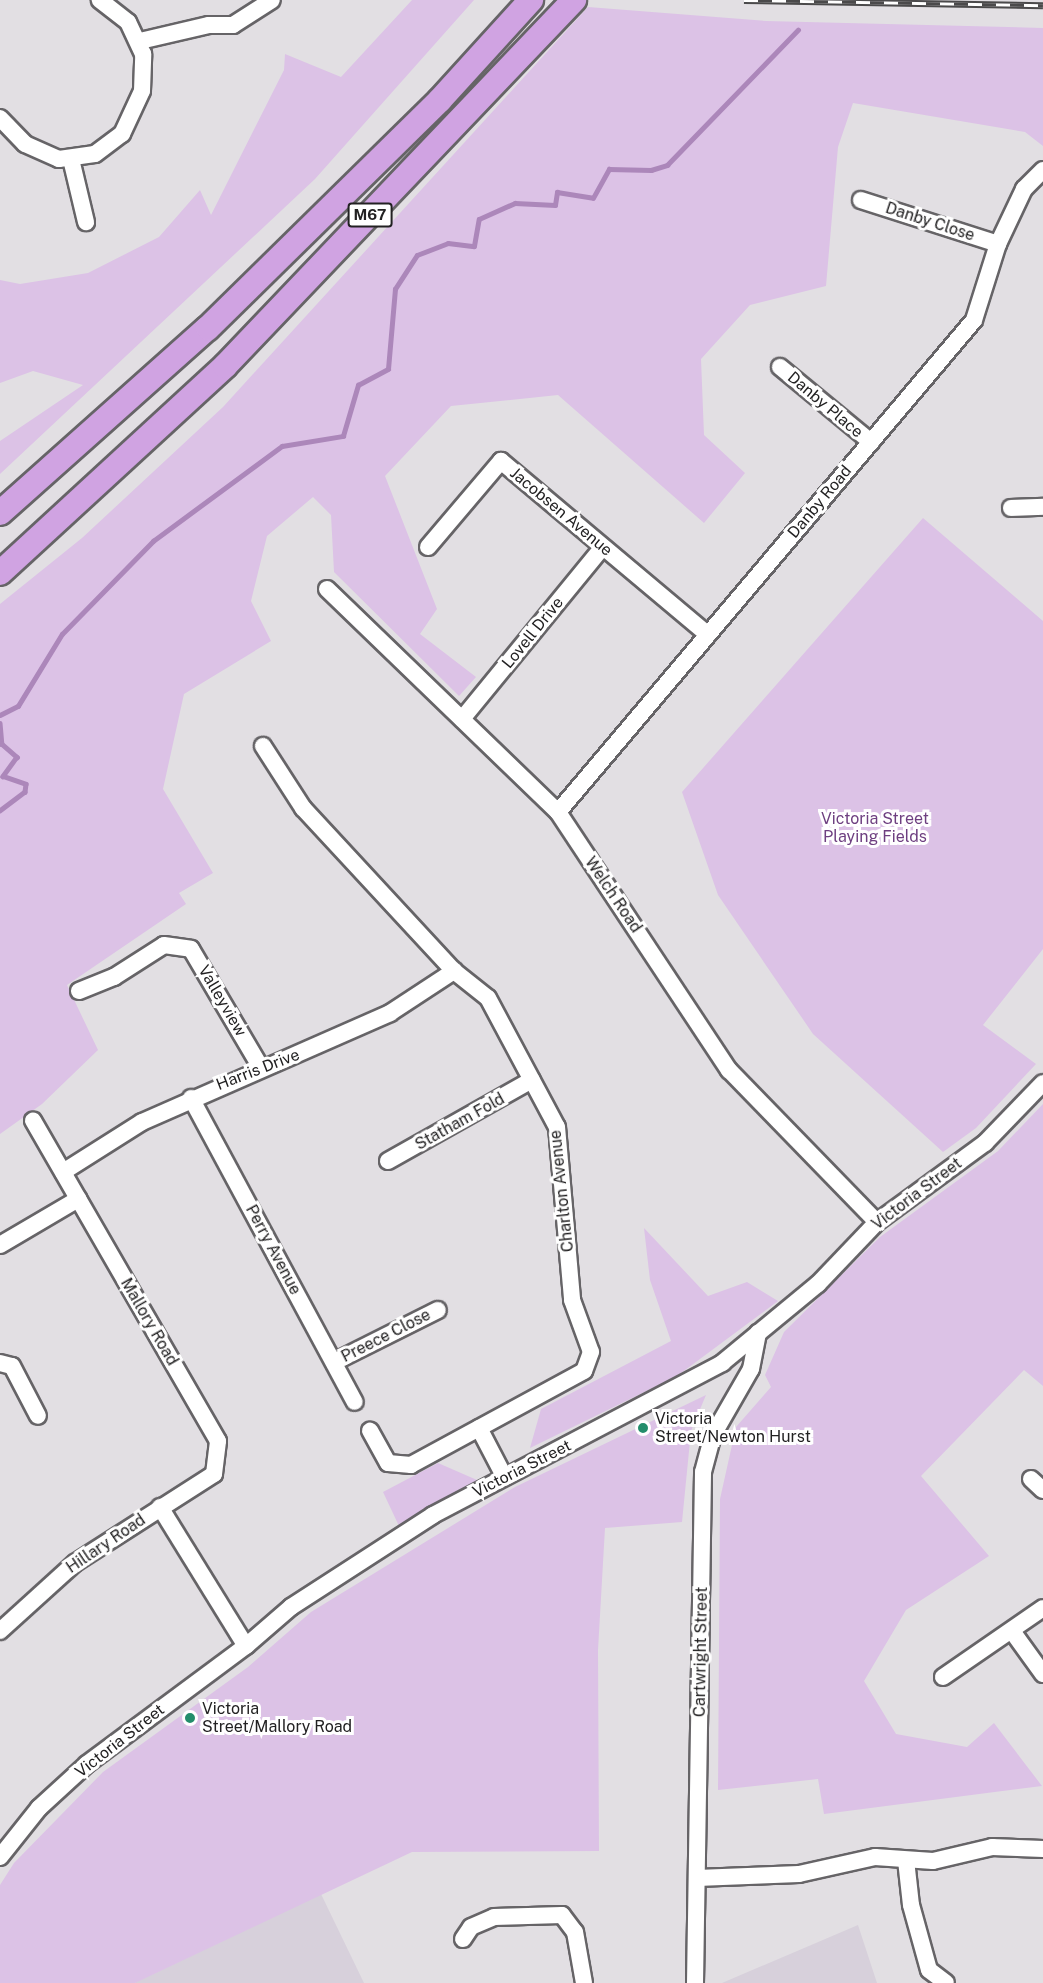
<!DOCTYPE html>
<style>
body{margin:0}
#map{position:relative;width:1043px;height:1983px;overflow:hidden;background:#e2dfe3;font-family:"Public Sans",sans-serif}
div>[style]{position:absolute}
[style*='--x']{left:calc(var(--x)*1px);top:calc(var(--y)*1px);width:calc(var(--w)*1px);rotate:calc(var(--a)*1deg)}
.built>*{inset:0;background:#d7d0db}
.green>*{inset:0;background:#dcc2e6}
.stream>*{height:4.5px;margin:-2.25px;padding:0 2.25px;transform-origin:2.25px;border-radius:2.25px;background:#ac87ba}
.roads{filter:drop-shadow(2px 0 #666467) drop-shadow(-2px 0 #666467) drop-shadow(0 2px #666467) drop-shadow(0 -2px #666467)}
.minor>*{height:16px;margin:-8px;padding:0 8px;transform-origin:8px;border-radius:8px;background:#fff}
.highway>*{height:24px;margin:-12px;padding:0 12px;transform-origin:12px;border-radius:12px;background:#d0a3e2}
.rail>*{height:7px;margin-top:-3.5px;transform-origin:0;background:repeating-linear-gradient(90deg,#fff 0 14px,#4b4a4b 0 28px);box-sizing:border-box;border-block:2px solid #4b4a4b}
.dots>*{width:16px;height:16px;translate:-50% -50%;box-sizing:border-box;border:3px solid #fff;border-radius:50%}
span{translate:-50% -50%;white-space:nowrap;text-align:center;line-height:1.15;-webkit-text-stroke:6px #fff;paint-order:stroke}
.shield-label span{padding:2px 4px;background:#fff;border:2px solid;border-radius:4px;-webkit-text-stroke-width:0}
.shield-label{font-size:15px;color:#222122;font-weight:700}
.street-label{font-size:16px;color:#222122}
.park-label{font-size:16px;color:#6e3f80}
.poi-label{font-size:16px;color:#222122}
.left{translate:0 -50%;text-align:left}
</style>
<div id="map">
<div class="built">
<div style="clip-path:polygon(321px 1894px,364px 1983px,135px 1983px,136px 1982px)"></div>
<div style="clip-path:polygon(858px 1925px,877px 1983px,722px 1983px)"></div>
</div>
<div class="green">
<div style="clip-path:polygon(412px 0,474px 0,315px 179px,0 474px,0 441px,83px 385px,33px 371px,0 383px,0 280px,20px 284px,88px 273px,159px 237px,200px 190px,211px 215px,284px 70px,285px 54px,341px 77px)"></div>
<div style="clip-path:polygon(588px 7px,766px 21px,1043px 28px,1043px 146px,1025px 132px,853px 103px,838px 147px,826px 286px,750px 305px,701px 359px,704px 435px,745px 473px,704px 523px,558px 395px,451px 406px,385px 476px,437px 609px,420px 634px,476px 677px,459px 696px,334px 572px,331px 515px,313px 497px,267px 536px,251px 601px,271px 641px,184px 694px,163px 789px,213px 873px,179px 893px,186px 904px,67px 985px,98px 1050px,42px 1104px,0 1134px,0 604px,82px 538px,223px 407px)"></div>
<div style="clip-path:polygon(923px 518px,1043px 621px,1043px 949px,983px 1025px,1036px 1064px,976px 1128px,943px 1152px,813px 1034px,718px 895px,682px 792px)"></div>
<div style="clip-path:polygon(1043px 1104px,1043px 1386px,1024px 1370px,921px 1476px,989px 1556px,906px 1610px,864px 1681px,896px 1734px,967px 1747px,994px 1723px,1042px 1786px,824px 1814px,818px 1779px,718px 1790px,720px 1499px,736px 1427px,771px 1387px,765px 1375px,784px 1332px,880px 1237px,998px 1151px)"></div>
<div style="clip-path:polygon(644px 1228px,708px 1296px,747px 1282px,778px 1301px,677px 1376px,530px 1448px,541px 1409px,671px 1341px,650px 1280px)"></div>
<div style="clip-path:polygon(706px 1395px,691px 1431px,682px 1522px,605px 1528px,598px 1650px,599px 1851px,412px 1852px,135px 1983px,0 1983px,0 1885px,14px 1863px,103px 1772px,248px 1667px,311px 1612px,515px 1487px)"></div>
<div style="clip-path:polygon(438px 1463px,477px 1480px,399px 1526px,383px 1492px)"></div>
</div>
<div class="stream">
<div style="--x:0;--y:715;--w:20;--a:-27"></div>
<div style="--x:18;--y:706;--w:84;--a:-58.6"></div>
<div style="--x:62;--y:634;--w:130;--a:-45.6"></div>
<div style="--x:153;--y:541;--w:160;--a:-36.4"></div>
<div style="--x:282;--y:446;--w:62;--a:-9.3"></div>
<div style="--x:343;--y:436;--w:53;--a:-73.6"></div>
<div style="--x:358;--y:385;--w:34;--a:-28"></div>
<div style="--x:388;--y:369;--w:80;--a:-85"></div>
<div style="--x:395;--y:289;--w:40;--a:-57.1"></div>
<div style="--x:417;--y:255;--w:33;--a:-21"></div>
<div style="--x:448;--y:243;--w:26;--a:7"></div>
<div style="--x:474;--y:246;--w:27;--a:-80"></div>
<div style="--x:479;--y:219;--w:39;--a:-24"></div>
<div style="--x:515;--y:203;--w:40;--a:2.9"></div>
<div style="--x:555;--y:205;--w:13;--a:-81"></div>
<div style="--x:557;--y:192;--w:36;--a:9"></div>
<div style="--x:593;--y:198;--w:33;--a:-61"></div>
<div style="--x:609;--y:169;--w:42;--a:1.4"></div>
<div style="--x:651;--y:170;--w:17;--a:-17"></div>
<div style="--x:667;--y:165;--w:188;--a:-45.9"></div>
<div style="--x:0;--y:723;--w:21;--a:85"></div>
<div style="--x:2;--y:744;--w:20;--a:41"></div>
<div style="--x:17;--y:757;--w:24;--a:126"></div>
<div style="--x:3;--y:776;--w:24;--a:19"></div>
<div style="--x:26;--y:784;--w:8;--a:97"></div>
<div style="--x:25;--y:792;--w:31;--a:143"></div>
</div>
<div class="roads">
<div class="minor">
<div style="--x:140;--y:41;--w:71;--a:-13.1"></div>
<div style="--x:209;--y:25;--w:24;--a:0"></div>
<div style="--x:233;--y:25;--w:46;--a:-32.7"></div>
<div style="--x:0;--y:118;--w:36;--a:46"></div>
<div style="--x:25;--y:144;--w:37;--a:24"></div>
<div style="--x:59;--y:159;--w:36;--a:-8"></div>
<div style="--x:95;--y:154;--w:34;--a:-37"></div>
<div style="--x:122;--y:134;--w:47;--a:-65.1"></div>
<div style="--x:142;--y:91;--w:37;--a:-88"></div>
<div style="--x:143;--y:54;--w:35;--a:-115"></div>
<div style="--x:128;--y:22;--w:36;--a:-142"></div>
<div style="--x:71;--y:159;--w:65;--a:76.6"></div>
<div style="--x:861;--y:200;--w:144;--a:17.8"></div>
<div style="--x:780;--y:367;--w:118;--a:39.5"></div>
<div style="--x:1011;--y:508;--w:32;--a:-2"></div>
<div style="--x:428;--y:547;--w:113;--a:-49.7"></div>
<div style="--x:501;--y:461;--w:270;--a:40"></div>
<div style="--x:327;--y:589;--w:321;--a:44"></div>
<div style="--x:558;--y:812;--w:310;--a:56.5"></div>
<div style="--x:729;--y:1070;--w:212;--a:45.8"></div>
<div style="--x:462;--y:719;--w:222;--a:-50.7"></div>
<div style="--x:263;--y:746;--w:74;--a:57.2"></div>
<div style="--x:303;--y:808;--w:222;--a:47.2"></div>
<div style="--x:454;--y:971;--w:43;--a:38.5"></div>
<div style="--x:488;--y:998;--w:146;--a:61.9"></div>
<div style="--x:557;--y:1127;--w:174;--a:85"></div>
<div style="--x:572;--y:1300;--w:55;--a:69.9"></div>
<div style="--x:591;--y:1352;--w:20;--a:110"></div>
<div style="--x:584;--y:1371;--w:197;--a:151.5"></div>
<div style="--x:411;--y:1465;--w:23;--a:-175"></div>
<div style="--x:388;--y:1463;--w:37;--a:-119"></div>
<div style="--x:558;--y:812;--w:644;--a:-49.78"></div>
<div style="--x:974;--y:320;--w:80;--a:-72.5"></div>
<div style="--x:998;--y:244;--w:61;--a:-64.7"></div>
<div style="--x:1024;--y:189;--w:27;--a:-45"></div>
<div style="--x:79;--y:991;--w:38;--a:-22"></div>
<div style="--x:114;--y:977;--w:59;--a:-32.6"></div>
<div style="--x:164;--y:945;--w:27;--a:8"></div>
<div style="--x:191;--y:949;--w:138;--a:59.5"></div>
<div style="--x:191;--y:1098;--w:345;--a:61.7"></div>
<div style="--x:388;--y:1161;--w:165;--a:-29.4"></div>
<div style="--x:63;--y:1172;--w:93;--a:-32.3"></div>
<div style="--x:142;--y:1122;--w:271;--a:-23.7"></div>
<div style="--x:390;--y:1013;--w:77;--a:-33.3"></div>
<div style="--x:0;--y:1245;--w:91;--a:-30.5"></div>
<div style="--x:334;--y:1362;--w:116;--a:-26.6"></div>
<div style="--x:0;--y:1363;--w:12;--a:14"></div>
<div style="--x:12;--y:1366;--w:56;--a:62.5"></div>
<div style="--x:479;--y:1428;--w:54;--a:62.5"></div>
<div style="--x:1031;--y:1479;--w:16;--a:43"></div>
<div style="--x:160;--y:1507;--w:163;--a:58.3"></div>
<div style="--x:0;--y:1631;--w:101;--a:-42.2"></div>
<div style="--x:75;--y:1563;--w:165;--a:-32.6"></div>
<div style="--x:214;--y:1474;--w:33;--a:-83"></div>
<div style="--x:218;--y:1441;--w:370;--a:-120"></div>
<div style="--x:1012;--y:1631;--w:53;--a:54.2"></div>
<div style="--x:943;--y:1677;--w:121;--a:-34.6"></div>
<div style="--x:0;--y:1857;--w:63;--a:-51.5"></div>
<div style="--x:39;--y:1808;--w:65;--a:-42.5"></div>
<div style="--x:87;--y:1764;--w:198;--a:-36.6"></div>
<div style="--x:246;--y:1646;--w:60;--a:-40.9"></div>
<div style="--x:291;--y:1607;--w:169;--a:-32.9"></div>
<div style="--x:433;--y:1515;--w:327;--a:-27.7"></div>
<div style="--x:722;--y:1363;--w:124;--a:-39.5"></div>
<div style="--x:818;--y:1284;--w:86;--a:-46.4"></div>
<div style="--x:877;--y:1222;--w:134;--a:-36.2"></div>
<div style="--x:985;--y:1143;--w:83;--a:-46"></div>
<div style="--x:906;--y:1860;--w:45;--a:83.7"></div>
<div style="--x:911;--y:1905;--w:67;--a:74.5"></div>
<div style="--x:929;--y:1970;--w:21;--a:37"></div>
<div style="--x:697;--y:1878;--w:102;--a:-2.2"></div>
<div style="--x:799;--y:1874;--w:78;--a:-12.6"></div>
<div style="--x:875;--y:1857;--w:58;--a:3.9"></div>
<div style="--x:933;--y:1861;--w:61;--a:-13.3"></div>
<div style="--x:992;--y:1847;--w:51;--a:2.2"></div>
<div style="--x:463;--y:1939;--w:14;--a:-56"></div>
<div style="--x:471;--y:1927;--w:25;--a:-23"></div>
<div style="--x:494;--y:1917;--w:68;--a:-1.7"></div>
<div style="--x:562;--y:1915;--w:21;--a:53"></div>
<div style="--x:575;--y:1932;--w:52;--a:80"></div>
<div style="--x:695;--y:1983;--w:511;--a:-89.1"></div>
<div style="--x:703;--y:1472;--w:38;--a:-75"></div>
<div style="--x:713;--y:1435;--w:76;--a:-60.1"></div>
<div style="--x:751;--y:1369;--w:37;--a:-79"></div>
</div>
<div class="highway">
<div style="--x:0;--y:513;--w:278;--a:-41.7"></div>
<div style="--x:208;--y:328;--w:324;--a:-44.5"></div>
<div style="--x:439;--y:101;--w:137;--a:-47.7"></div>
<div style="--x:0;--y:573;--w:306;--a:-42.6"></div>
<div style="--x:225;--y:366;--w:506;--a:-46.36"></div>
</div>
</div>
<div class="rail">
<div style="--x:744;--y:0;--w:299;--a:1"></div>
</div>
<div class="dots">
<div style="left:643px;top:1428px;background:#238d6b"></div>
<div style="left:190px;top:1718px;background:#238d6b"></div>
</div>
<div class="shield-label">
<span style="left:370px;top:215px">M67</span>
</div>
<div class="street-label">
<span style="left:930px;top:222px;rotate:18deg">Danby Close</span>
<span style="left:825px;top:405px;rotate:40deg">Danby Place</span>
<span style="left:820px;top:502px;rotate:-50deg">Danby Road</span>
<span style="left:561px;top:512px;rotate:40deg">Jacobsen Avenue</span>
<span style="left:533px;top:633px;rotate:-51deg">Lovell Drive</span>
<span style="left:613px;top:895px;rotate:56deg">Welch Road</span>
<span style="left:222px;top:1001px;rotate:60deg">Valleyview</span>
<span style="left:258px;top:1070px;rotate:-21deg">Harris Drive</span>
<span style="left:460px;top:1122px;rotate:-29deg">Statham Fold</span>
<span style="left:562px;top:1191px;rotate:-96deg">Charlton Avenue</span>
<span style="left:917px;top:1194px;rotate:-37deg">Victoria Street</span>
<span style="left:273px;top:1250px;rotate:62deg">Perry Avenue</span>
<span style="left:149px;top:1322px;rotate:60deg">Mallory Road</span>
<span style="left:386px;top:1336px;rotate:-27deg">Preece Close</span>
<span style="left:522px;top:1469px;rotate:-27deg">Victoria Street</span>
<span style="left:106px;top:1544px;rotate:-34deg">Hillary Road</span>
<span style="left:701px;top:1652px;rotate:-89deg">Cartwright Street</span>
<span style="left:120px;top:1741px;rotate:-38deg">Victoria Street</span>
</div>
<div class="park-label">
<span style="left:875px;top:828px">Victoria Street<br>Playing Fields</span>
</div>
<div class="poi-label">
<span class="left" style="left:655px;top:1428px">Victoria<br>Street/Newton Hurst</span>
<span class="left" style="left:202px;top:1718px">Victoria<br>Street/Mallory Road</span>
</div>
</div>
